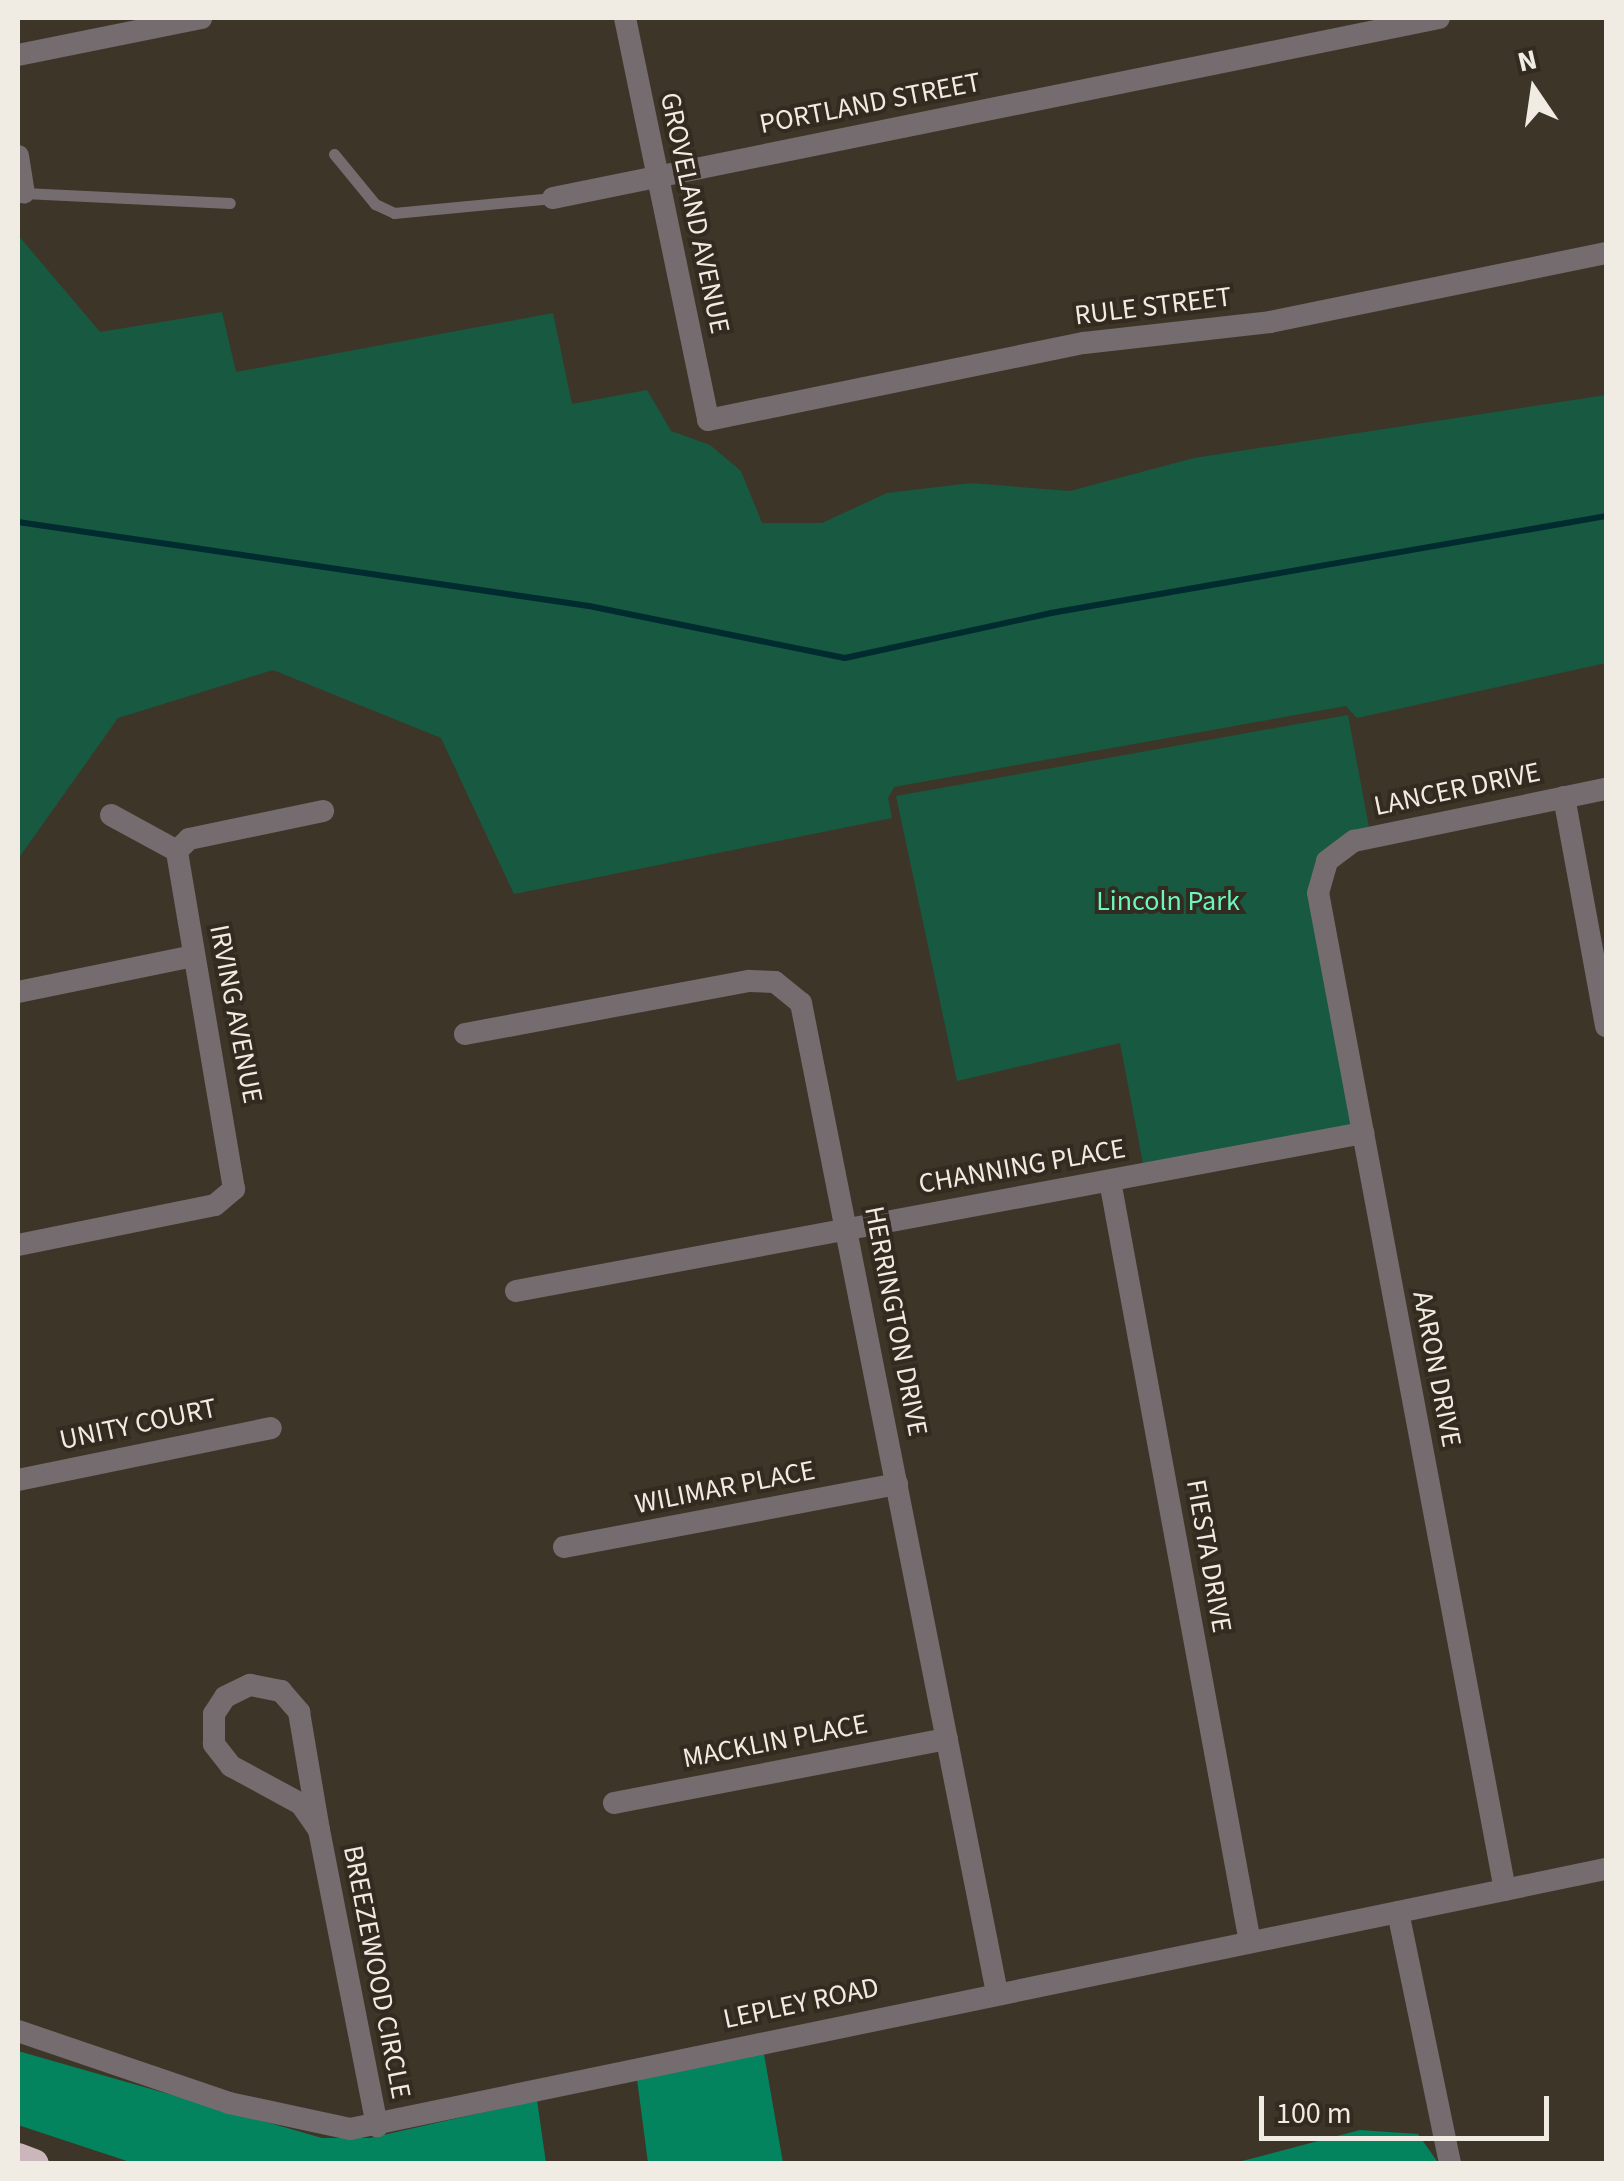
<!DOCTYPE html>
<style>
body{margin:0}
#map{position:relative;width:1624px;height:2181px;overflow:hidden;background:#3d3628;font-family:"Source Sans 3",sans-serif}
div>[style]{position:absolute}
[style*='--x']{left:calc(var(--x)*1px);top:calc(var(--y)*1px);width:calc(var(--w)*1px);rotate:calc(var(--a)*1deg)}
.green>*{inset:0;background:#175941}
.forest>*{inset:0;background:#03835e}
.stream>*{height:6px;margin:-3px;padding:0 3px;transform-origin:3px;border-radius:3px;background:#002b2f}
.service>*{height:11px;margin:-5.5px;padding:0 5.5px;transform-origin:5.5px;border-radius:5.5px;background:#756c6f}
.minor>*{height:22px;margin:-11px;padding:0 11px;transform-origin:11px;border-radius:11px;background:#756c6f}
.motorway>*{height:30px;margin:-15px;padding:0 15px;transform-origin:15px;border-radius:15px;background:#cab6bb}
span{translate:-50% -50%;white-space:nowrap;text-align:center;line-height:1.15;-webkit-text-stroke:8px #332b1f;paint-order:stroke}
.street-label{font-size:28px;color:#f0ebe3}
.park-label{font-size:28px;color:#6cf6c0}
.frame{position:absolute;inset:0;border:20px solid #f0ebe3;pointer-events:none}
.north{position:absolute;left:1484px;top:40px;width:100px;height:100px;-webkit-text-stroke:8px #332b1f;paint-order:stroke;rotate:347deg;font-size:28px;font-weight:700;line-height:40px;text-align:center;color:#f0ebe3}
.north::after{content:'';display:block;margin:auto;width:35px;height:45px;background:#f0ebe3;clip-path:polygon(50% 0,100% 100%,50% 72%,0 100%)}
.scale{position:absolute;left:1259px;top:2096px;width:290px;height:45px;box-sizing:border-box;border:5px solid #f0ebe3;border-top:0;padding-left:12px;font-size:30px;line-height:35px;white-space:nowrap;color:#f0ebe3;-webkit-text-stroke:8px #332b1f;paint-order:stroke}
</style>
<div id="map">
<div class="green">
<div style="clip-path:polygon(18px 235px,100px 332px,222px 312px,236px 372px,553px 313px,572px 404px,647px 390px,671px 431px,710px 445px,741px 471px,762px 523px,822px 523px,887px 493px,971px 483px,1070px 491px,1194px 458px,1606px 395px,1606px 663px,1357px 718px,1346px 706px,894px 787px,888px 798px,892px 818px,514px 894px,441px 738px,273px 670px,118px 718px,18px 859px)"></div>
<div style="clip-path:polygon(1348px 715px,1371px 838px,1320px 875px,1363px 1133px,1145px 1174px,1120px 1043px,957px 1081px,896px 796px)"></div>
</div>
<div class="forest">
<div style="clip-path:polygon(18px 2051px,322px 2138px,370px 2138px,537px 2100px,546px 2163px,133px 2163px,18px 2125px)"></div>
<div style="clip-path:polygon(764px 2054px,783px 2163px,648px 2163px,637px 2079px)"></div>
<div style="clip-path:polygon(1360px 2130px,1418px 2134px,1439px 2164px,1231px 2164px)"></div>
</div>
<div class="stream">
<div style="--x:18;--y:522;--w:577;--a:8.37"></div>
<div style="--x:589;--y:606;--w:261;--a:11.5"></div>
<div style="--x:845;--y:658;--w:211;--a:-12.3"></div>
<div style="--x:1051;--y:613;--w:563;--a:-9.91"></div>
</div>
<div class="service">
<div style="--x:334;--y:154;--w:65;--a:50.6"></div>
<div style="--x:375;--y:204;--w:21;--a:25"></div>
<div style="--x:394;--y:213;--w:160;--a:-5.4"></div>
<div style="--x:24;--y:193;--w:206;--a:2.8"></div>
</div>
<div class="minor">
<div style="--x:625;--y:18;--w:410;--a:78.3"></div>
<div style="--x:708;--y:420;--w:384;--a:-11.6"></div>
<div style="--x:1084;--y:343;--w:187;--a:-6.4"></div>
<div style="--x:1270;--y:322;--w:343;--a:-11.6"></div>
<div style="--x:18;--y:55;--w:187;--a:-11.4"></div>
<div style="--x:18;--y:156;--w:37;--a:81"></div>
<div style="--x:553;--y:198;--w:904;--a:-11.48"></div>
<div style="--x:1564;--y:797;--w:233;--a:79.6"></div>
<div style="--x:111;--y:815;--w:75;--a:28.6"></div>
<div style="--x:177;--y:851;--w:17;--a:-45"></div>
<div style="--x:189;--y:839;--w:137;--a:-11.8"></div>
<div style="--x:18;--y:992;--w:179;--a:-11.6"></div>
<div style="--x:465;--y:1034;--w:289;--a:-10.6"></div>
<div style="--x:749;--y:981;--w:26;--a:2"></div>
<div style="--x:775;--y:982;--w:33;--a:39"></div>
<div style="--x:801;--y:1003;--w:1009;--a:78.8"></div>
<div style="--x:1110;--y:1181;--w:774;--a:79.58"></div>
<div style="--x:18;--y:1245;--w:201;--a:-11.5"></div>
<div style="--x:215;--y:1205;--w:25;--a:-40"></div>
<div style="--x:234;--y:1189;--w:343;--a:-99.6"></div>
<div style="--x:516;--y:1291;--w:862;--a:-10.57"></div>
<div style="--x:18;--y:1480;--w:258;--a:-11.6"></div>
<div style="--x:564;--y:1547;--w:339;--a:-10.7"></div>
<div style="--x:250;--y:1685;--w:32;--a:11"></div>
<div style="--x:281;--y:1691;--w:28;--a:49"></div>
<div style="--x:299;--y:1712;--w:120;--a:80.4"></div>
<div style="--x:319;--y:1830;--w:32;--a:-125"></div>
<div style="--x:301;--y:1804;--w:80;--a:-151.5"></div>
<div style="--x:231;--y:1766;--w:28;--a:-128"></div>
<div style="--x:214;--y:1744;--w:30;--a:-90"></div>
<div style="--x:214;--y:1714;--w:20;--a:-57"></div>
<div style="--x:225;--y:1697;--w:28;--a:-26"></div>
<div style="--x:614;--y:1803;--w:339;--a:-10.9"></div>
<div style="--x:319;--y:1830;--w:302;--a:78.9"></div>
<div style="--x:1505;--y:1890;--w:1014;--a:-100.62"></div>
<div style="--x:1318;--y:893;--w:33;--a:-74"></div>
<div style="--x:1327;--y:861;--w:34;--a:-37"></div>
<div style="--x:1354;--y:841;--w:257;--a:-11.7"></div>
<div style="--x:1398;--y:1912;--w:257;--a:78.3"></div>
<div style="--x:18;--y:2031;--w:223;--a:18.8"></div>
<div style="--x:229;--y:2103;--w:124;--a:12.1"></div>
<div style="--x:350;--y:2129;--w:1283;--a:-11.7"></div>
</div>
<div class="motorway">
<div style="--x:18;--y:2158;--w:17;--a:21"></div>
</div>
<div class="street-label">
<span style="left:870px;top:103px;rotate:-11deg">PORTLAND STREET</span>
<span style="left:695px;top:213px;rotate:78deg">GROVELAND AVENUE</span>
<span style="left:1153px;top:306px;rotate:-7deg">RULE STREET</span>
<span style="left:1457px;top:789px;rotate:-12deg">LANCER DRIVE</span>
<span style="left:236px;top:1014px;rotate:79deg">IRVING AVENUE</span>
<span style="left:1022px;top:1166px;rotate:-10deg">CHANNING PLACE</span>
<span style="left:896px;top:1321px;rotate:79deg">HERRINGTON DRIVE</span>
<span style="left:1437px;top:1369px;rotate:79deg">AARON DRIVE</span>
<span style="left:138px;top:1424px;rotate:-12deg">UNITY COURT</span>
<span style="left:725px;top:1487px;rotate:-11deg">WILIMAR PLACE</span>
<span style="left:1209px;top:1556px;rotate:80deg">FIESTA DRIVE</span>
<span style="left:775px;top:1741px;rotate:-11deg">MACKLIN PLACE</span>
<span style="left:377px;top:1972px;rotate:79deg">BREEZEWOOD CIRCLE</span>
<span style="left:801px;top:2003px;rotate:-12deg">LEPLEY ROAD</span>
</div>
<div class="park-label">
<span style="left:1168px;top:901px">Lincoln Park</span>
</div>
<div class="frame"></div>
<div class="north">N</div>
<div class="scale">100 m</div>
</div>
